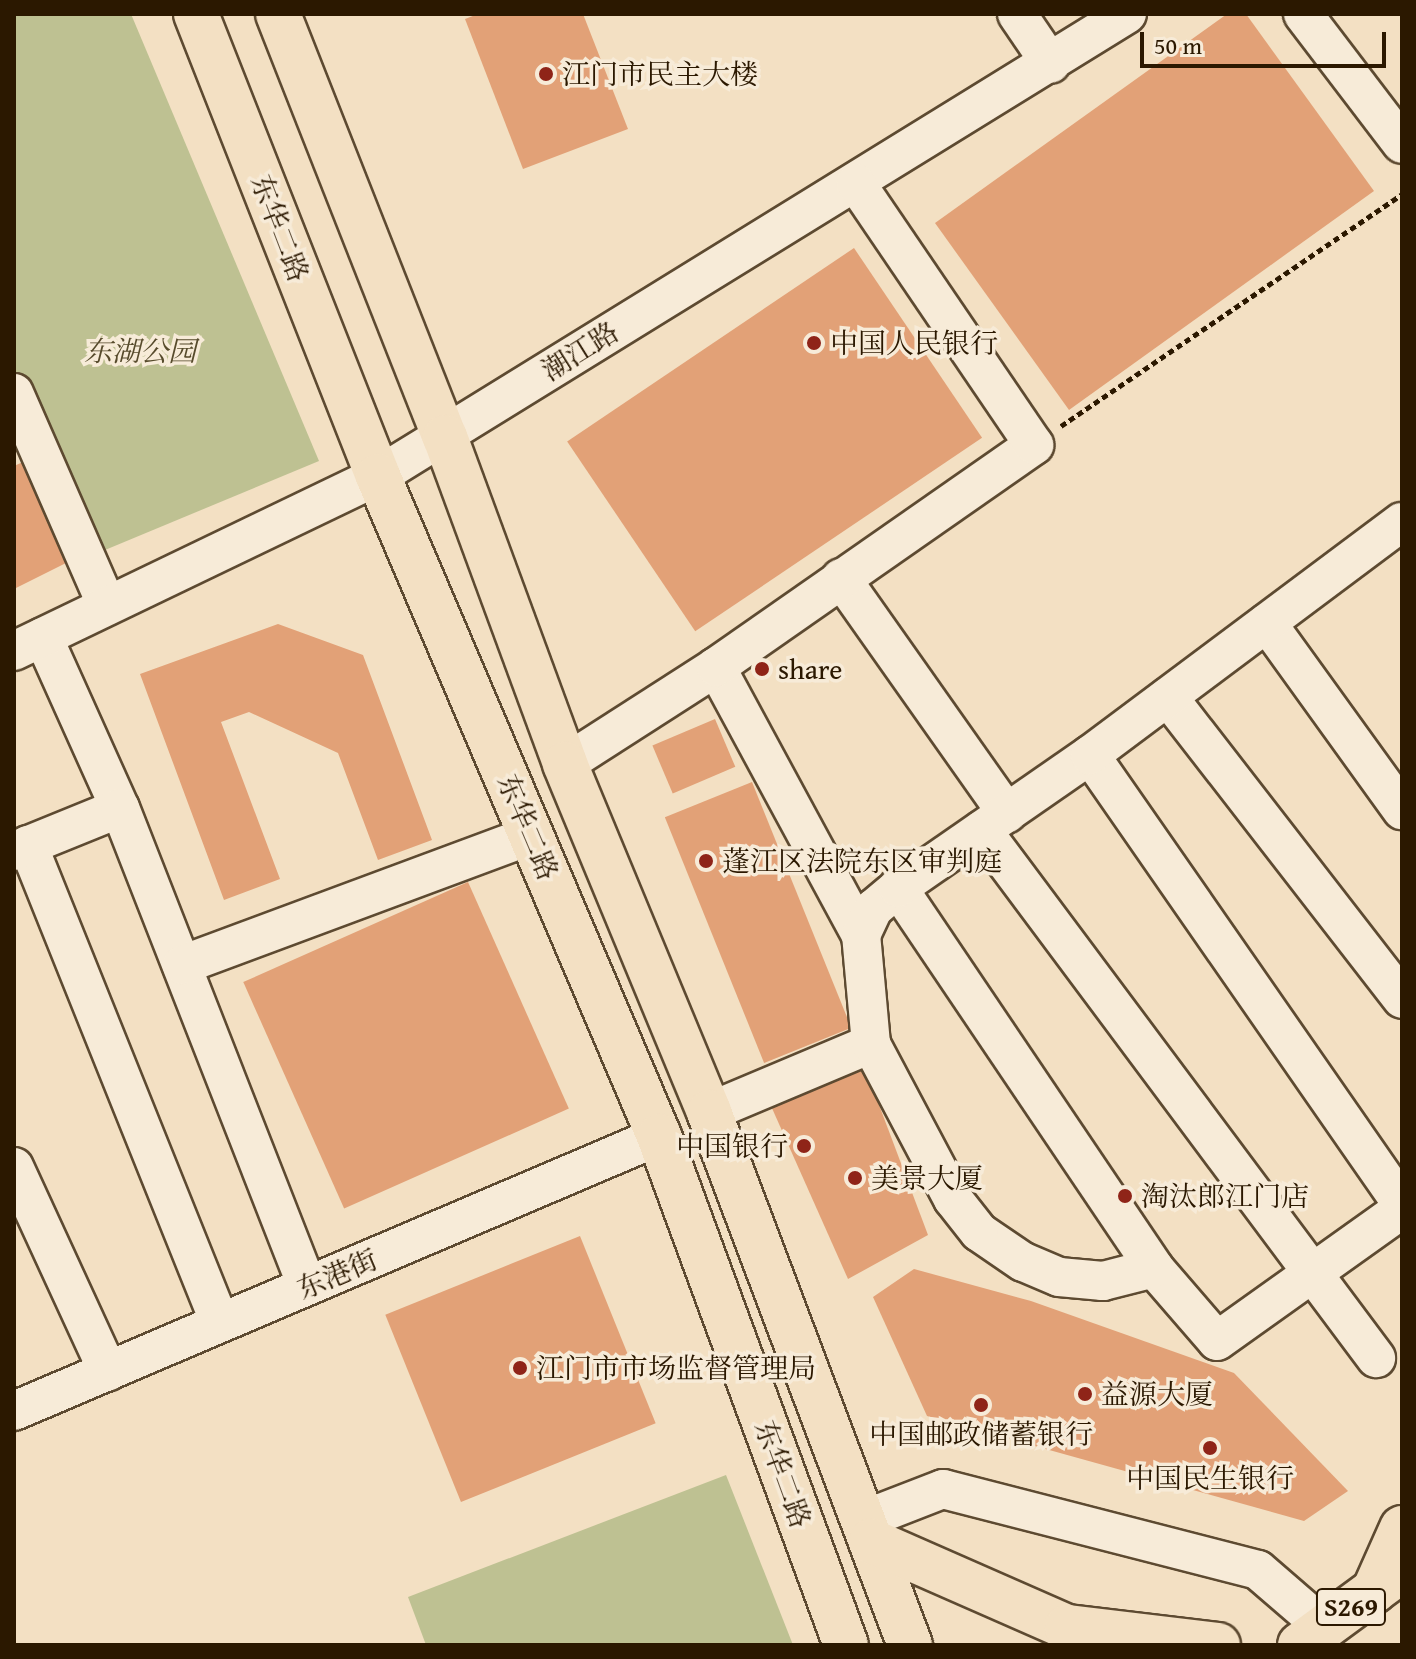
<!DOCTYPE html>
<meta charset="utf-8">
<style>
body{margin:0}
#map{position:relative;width:1416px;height:1659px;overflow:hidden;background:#f3e0c3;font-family:"Gentium Book Plus","Noto Serif SC",serif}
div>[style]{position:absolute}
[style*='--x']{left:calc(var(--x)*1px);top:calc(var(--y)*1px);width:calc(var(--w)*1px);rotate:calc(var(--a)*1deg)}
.green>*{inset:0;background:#bec192}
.building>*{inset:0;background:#e2a177;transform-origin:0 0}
.path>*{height:5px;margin-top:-2.5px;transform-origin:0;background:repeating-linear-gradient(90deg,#2b1800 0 6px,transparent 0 10px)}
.roads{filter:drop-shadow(2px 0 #5d4a31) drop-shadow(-2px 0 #5d4a31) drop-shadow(0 2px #5d4a31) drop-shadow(0 -2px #5d4a31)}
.minor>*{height:38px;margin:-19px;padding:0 19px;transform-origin:19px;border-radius:19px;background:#f7ebd8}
.major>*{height:44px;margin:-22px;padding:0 22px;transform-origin:22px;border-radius:22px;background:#f3e0c3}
.dots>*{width:22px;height:22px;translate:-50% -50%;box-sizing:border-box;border:4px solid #f7ebd8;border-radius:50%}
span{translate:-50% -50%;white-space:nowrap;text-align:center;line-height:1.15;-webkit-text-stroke:7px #f7ebd8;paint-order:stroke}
.shield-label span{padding:2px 6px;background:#f7ebd8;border:2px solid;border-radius:6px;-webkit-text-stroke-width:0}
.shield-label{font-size:26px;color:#2b1800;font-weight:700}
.poi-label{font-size:28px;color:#2b1800}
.left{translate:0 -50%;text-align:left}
.right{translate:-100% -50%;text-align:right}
.street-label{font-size:28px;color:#2b1800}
.park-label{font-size:28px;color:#574b2c;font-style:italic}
.frame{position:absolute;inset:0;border:16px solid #2b1800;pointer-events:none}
.scale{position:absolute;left:1140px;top:32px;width:246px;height:36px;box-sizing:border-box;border:4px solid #2b1800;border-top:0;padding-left:10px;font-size:24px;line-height:28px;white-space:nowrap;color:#2b1800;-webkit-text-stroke:6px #f7ebd8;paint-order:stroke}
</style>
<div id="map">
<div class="green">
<div style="clip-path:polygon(14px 14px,131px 14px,319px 461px,93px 555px,14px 367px)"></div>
<div style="clip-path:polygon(726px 1475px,793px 1645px,426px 1645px,408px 1597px)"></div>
</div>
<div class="building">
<div style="clip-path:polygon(478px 14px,583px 14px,628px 129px,523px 169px,465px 19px)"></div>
<div style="clip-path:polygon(1227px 14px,1246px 14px,1374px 191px,1069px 410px,935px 223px)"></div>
<div style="left:854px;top:248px;width:229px;height:346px;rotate:56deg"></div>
<div style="clip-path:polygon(23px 462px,68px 562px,14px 589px,14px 466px)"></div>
<div style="clip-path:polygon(278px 624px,363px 655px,432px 840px,378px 860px,338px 753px,249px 712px,221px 722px,280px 879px,224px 900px,140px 674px)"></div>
<div style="left:715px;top:719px;width:52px;height:68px;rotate:67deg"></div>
<div style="left:752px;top:782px;width:265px;height:94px;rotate:68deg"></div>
<div style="left:468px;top:882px;width:248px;height:246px;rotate:66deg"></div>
<div style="clip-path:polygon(864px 1065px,928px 1235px,848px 1279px,771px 1106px)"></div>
<div style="left:580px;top:1236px;width:202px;height:210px;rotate:68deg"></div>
<div style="clip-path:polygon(914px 1269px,1031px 1301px,1234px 1373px,1348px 1491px,1304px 1521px,927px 1416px,873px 1297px)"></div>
</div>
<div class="path">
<div style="--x:1061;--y:426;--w:412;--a:-34.2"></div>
</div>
<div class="roads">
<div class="minor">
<div style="--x:1017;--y:14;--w:60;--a:55.8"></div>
<div style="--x:1303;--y:14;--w:163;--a:52.7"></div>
<div style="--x:14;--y:393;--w:232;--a:66.4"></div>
<div style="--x:841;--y:578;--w:288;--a:54.8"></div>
<div style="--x:1267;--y:623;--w:231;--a:54.2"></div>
<div style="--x:43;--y:637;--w:188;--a:65.8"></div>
<div style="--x:14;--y:651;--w:404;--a:-25.7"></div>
<div style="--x:378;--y:476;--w:880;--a:-31.67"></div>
<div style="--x:716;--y:667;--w:305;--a:61.6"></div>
<div style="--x:1168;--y:697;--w:382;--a:52.2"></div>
<div style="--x:1090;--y:755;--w:547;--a:55.21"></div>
<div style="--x:565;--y:764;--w:179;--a:-32.7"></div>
<div style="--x:716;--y:667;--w:388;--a:-34.9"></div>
<div style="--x:1034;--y:445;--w:317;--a:-124.2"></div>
<div style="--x:982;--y:830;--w:659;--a:53.27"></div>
<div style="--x:28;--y:845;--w:515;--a:68.12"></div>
<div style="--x:14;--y:851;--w:114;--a:-22.1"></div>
<div style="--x:120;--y:808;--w:513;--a:68.63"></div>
<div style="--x:898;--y:888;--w:458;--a:56"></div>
<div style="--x:1154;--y:1268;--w:96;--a:49.2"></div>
<div style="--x:1217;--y:1341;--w:227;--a:-35.5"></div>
<div style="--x:182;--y:965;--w:372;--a:-20.4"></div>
<div style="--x:709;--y:1112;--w:176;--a:-22.8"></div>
<div style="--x:14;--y:1167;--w:225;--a:65.3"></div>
<div style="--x:1154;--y:1268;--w:53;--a:165.7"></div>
<div style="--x:1103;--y:1281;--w:44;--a:-174.8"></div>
<div style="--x:1059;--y:1277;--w:39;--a:-157"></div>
<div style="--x:1023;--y:1262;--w:53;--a:-145.7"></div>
<div style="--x:979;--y:1232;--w:42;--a:-128.2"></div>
<div style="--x:953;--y:1199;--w:175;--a:-117.9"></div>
<div style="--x:871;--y:1044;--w:109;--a:-95.2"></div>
<div style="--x:861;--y:935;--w:29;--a:-65"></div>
<div style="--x:873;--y:909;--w:33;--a:-40"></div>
<div style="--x:898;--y:888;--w:234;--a:-34.7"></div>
<div style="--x:1090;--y:755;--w:389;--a:-36.8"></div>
<div style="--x:14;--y:1411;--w:701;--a:-23.09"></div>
<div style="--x:863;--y:1520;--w:86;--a:-21.2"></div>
<div style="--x:943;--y:1489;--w:325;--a:14.4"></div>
<div style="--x:1258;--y:1570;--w:87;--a:40.8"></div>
</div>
<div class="major">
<div style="--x:196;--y:14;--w:497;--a:68.5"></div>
<div style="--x:378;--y:476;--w:717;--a:66.94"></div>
<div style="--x:659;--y:1136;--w:542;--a:69.83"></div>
<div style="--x:278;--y:14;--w:455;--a:68.5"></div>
<div style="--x:445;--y:437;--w:348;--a:69.8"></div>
<div style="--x:565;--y:764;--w:377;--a:67.5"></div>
<div style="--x:709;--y:1112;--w:570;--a:69.34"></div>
<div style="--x:871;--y:1541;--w:214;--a:23.7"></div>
<div style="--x:1067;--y:1627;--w:152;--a:6.8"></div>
<div style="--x:1374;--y:1591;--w:69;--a:-66"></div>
<div style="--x:1300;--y:1645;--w:127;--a:-36.3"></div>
</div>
</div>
<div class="dots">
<div style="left:546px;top:74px;background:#8f2418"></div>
<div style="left:814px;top:343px;background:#8f2418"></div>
<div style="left:762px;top:669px;background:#8f2418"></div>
<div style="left:706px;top:861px;background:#8f2418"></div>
<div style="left:804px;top:1146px;background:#8f2418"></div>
<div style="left:855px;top:1178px;background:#8f2418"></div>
<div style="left:1125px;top:1196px;background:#8f2418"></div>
<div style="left:520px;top:1368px;background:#8f2418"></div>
<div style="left:1085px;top:1394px;background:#8f2418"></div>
<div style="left:981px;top:1405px;background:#8f2418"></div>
<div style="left:1210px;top:1448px;background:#8f2418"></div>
</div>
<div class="shield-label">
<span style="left:1351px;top:1607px">S269</span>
</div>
<div class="poi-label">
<span class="left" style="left:562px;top:74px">江门市民主大楼</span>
<span class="left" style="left:830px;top:343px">中国人民银行</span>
<span class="left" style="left:778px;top:669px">share</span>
<span class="left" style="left:722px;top:861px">蓬江区法院东区审判庭</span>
<span class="right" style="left:788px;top:1146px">中国银行</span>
<span class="left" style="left:871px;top:1178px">美景大厦</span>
<span class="left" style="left:1141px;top:1196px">淘汰郎江门店</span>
<span class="left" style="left:536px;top:1368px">江门市市场监督管理局</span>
<span class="left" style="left:1101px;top:1394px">益源大厦</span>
<span style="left:981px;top:1434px">中国邮政储蓄银行</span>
<span style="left:1210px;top:1478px">中国民生银行</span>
</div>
<div class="street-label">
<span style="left:280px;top:228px;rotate:69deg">东华二路</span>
<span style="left:580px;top:351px;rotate:-32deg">潮江路</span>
<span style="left:528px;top:827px;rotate:67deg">东华二路</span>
<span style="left:337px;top:1274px;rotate:-23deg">东港街</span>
<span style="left:783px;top:1474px;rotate:70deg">东华二路</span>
</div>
<div class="park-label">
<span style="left:140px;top:351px">东湖公园</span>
</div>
<div class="frame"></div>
<div class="scale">50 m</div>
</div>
